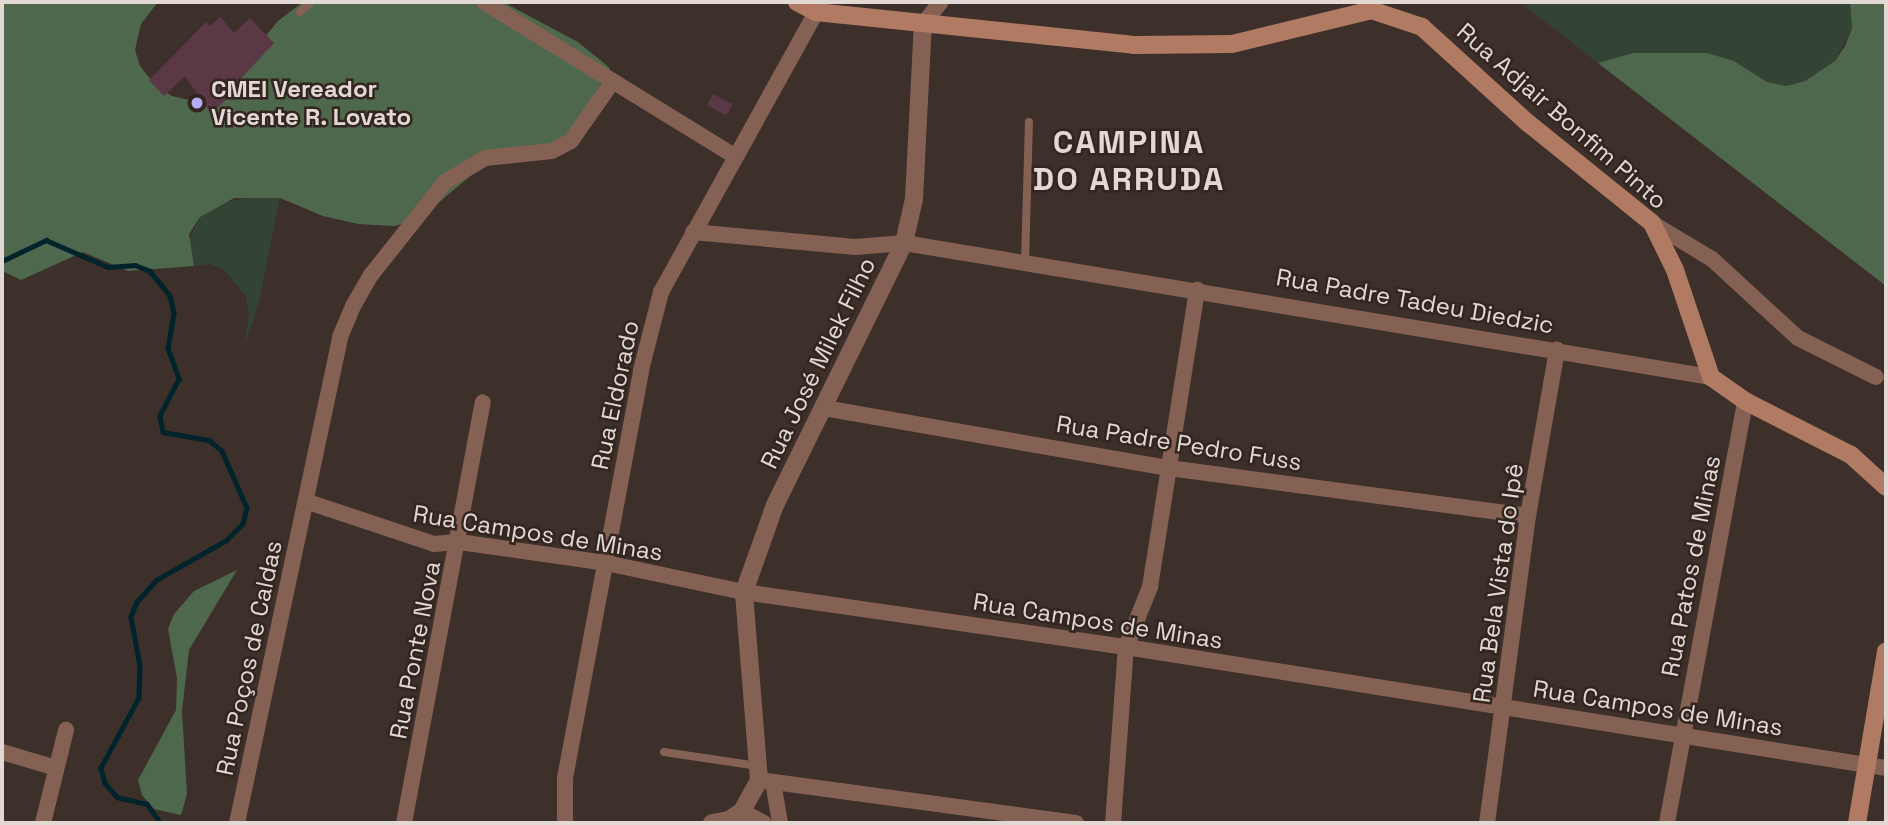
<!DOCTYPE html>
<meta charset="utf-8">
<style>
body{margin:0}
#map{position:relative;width:1888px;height:825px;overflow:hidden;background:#3d2f29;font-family:"Space Grotesk",sans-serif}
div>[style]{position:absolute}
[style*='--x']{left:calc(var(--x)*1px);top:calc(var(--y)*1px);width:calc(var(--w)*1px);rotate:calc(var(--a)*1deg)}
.green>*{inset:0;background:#344434}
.forest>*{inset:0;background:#4e684d}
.stream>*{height:4.5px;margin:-2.25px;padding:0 2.25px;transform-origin:2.25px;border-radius:2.25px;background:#01242c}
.building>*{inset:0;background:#5a3846;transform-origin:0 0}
.service>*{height:8px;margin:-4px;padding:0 4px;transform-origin:4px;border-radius:4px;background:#846153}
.minor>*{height:16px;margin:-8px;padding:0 8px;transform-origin:8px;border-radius:8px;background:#846153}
.tertiary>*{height:18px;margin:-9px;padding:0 9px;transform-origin:9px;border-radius:9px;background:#846153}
.secondary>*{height:18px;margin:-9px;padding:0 9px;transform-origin:9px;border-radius:9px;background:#b17a63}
.dots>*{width:19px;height:19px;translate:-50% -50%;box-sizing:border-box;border:4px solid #33251f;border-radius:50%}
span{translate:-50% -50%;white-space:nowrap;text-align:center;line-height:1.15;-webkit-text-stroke:5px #33251f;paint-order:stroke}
.poi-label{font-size:24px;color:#e2d8d4;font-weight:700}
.left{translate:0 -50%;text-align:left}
.street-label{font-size:24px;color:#e2d8d4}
.district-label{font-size:32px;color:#e2d8d4;font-weight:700;letter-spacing:2px}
.frame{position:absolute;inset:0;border:4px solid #e2d8d4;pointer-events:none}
</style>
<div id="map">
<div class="green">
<div style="clip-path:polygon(1520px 2px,1850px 2px,1852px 28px,1835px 61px,1805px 81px,1786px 86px,1767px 82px,1734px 61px,1633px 53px,1598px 63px)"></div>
<div style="clip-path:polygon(261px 195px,280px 198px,260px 298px,244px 349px,249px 314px,246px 296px,225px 271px,210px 264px,194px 266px,187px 244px,200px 217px,217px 204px)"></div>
</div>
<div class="forest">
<div style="clip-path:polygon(2px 2px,158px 2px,141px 24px,135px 50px,140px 66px,156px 86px,172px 96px,197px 102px,215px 98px,278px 21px,303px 2px,503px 2px,578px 42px,610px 68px,567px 140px,481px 167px,418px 220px,394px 226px,358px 224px,323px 216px,280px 198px,234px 198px,200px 217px,189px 234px,194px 266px,128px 271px,83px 252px,21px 280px,2px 271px)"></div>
<div style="clip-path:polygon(1850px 2px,1886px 2px,1886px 286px,1598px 63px,1633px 53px,1707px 53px,1734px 61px,1767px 82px,1786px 86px,1805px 81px,1835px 61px,1845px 46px,1852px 28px)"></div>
<div style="clip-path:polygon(237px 570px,189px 650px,182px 711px,187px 794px,181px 815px,154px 809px,142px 795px,138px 780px,176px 710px,177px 678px,168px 629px,174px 614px,194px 591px)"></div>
</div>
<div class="stream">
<div style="--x:2;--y:261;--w:49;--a:-25.5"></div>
<div style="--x:46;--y:240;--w:68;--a:23.5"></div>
<div style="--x:108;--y:267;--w:27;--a:-4"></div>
<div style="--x:135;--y:265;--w:16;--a:22"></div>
<div style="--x:150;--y:271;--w:32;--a:51"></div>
<div style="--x:170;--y:296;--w:18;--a:77"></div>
<div style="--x:174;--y:314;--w:35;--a:100"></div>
<div style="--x:168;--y:348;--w:33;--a:70"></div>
<div style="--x:179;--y:379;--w:42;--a:117.2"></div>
<div style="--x:160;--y:416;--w:16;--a:79"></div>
<div style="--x:163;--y:432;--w:47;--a:9.9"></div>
<div style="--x:209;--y:440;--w:17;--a:40"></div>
<div style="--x:222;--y:451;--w:62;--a:66.3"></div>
<div style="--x:247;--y:508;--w:16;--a:104"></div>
<div style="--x:243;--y:524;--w:24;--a:135"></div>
<div style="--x:226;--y:541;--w:79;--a:150.5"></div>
<div style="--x:157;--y:580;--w:30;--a:132"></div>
<div style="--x:137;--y:602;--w:16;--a:112"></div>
<div style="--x:131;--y:617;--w:50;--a:79.6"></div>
<div style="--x:140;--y:666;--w:32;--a:92"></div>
<div style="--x:139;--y:698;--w:80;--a:118.5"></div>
<div style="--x:101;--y:768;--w:16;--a:75"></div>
<div style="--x:105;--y:783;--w:18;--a:49"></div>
<div style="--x:117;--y:797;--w:31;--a:13"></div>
<div style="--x:147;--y:804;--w:24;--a:54"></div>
</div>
<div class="building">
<div style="clip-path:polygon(220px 17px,234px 33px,250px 18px,274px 43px,236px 84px,239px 87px,211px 114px,185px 76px,164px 96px,149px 80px,206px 22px,210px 26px)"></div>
<div style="left:713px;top:94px;width:22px;height:13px;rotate:27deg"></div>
</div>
<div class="service">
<div style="--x:300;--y:12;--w:15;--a:-42"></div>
<div style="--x:1025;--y:263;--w:141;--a:-88.4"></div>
<div style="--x:664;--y:752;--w:95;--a:8.5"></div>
</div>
<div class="minor">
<div style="--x:484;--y:2;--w:294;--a:31.6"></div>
<div style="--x:923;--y:24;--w:28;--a:-51"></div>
<div style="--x:1652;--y:223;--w:70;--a:31"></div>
<div style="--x:1712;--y:259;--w:117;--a:42.6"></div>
<div style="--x:1798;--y:338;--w:87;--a:26.6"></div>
<div style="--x:693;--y:232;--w:163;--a:5.3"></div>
<div style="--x:855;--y:247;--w:49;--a:-4.7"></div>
<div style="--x:904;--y:243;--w:818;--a:9.43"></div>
<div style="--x:824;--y:408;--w:350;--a:9.9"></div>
<div style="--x:1169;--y:468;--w:362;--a:7.6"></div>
<div style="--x:308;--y:502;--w:133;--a:18.4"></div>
<div style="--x:434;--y:544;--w:25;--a:-5"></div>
<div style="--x:459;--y:542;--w:148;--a:8.1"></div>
<div style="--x:606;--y:563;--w:141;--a:11.9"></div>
<div style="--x:744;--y:592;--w:386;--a:8.2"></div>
<div style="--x:1126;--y:647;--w:770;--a:9.05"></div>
<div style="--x:2;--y:752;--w:56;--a:16.5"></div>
<div style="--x:759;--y:780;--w:320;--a:7.7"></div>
<div style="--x:773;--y:782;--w:42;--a:80.3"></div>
<div style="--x:742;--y:811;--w:25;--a:29"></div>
<div style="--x:43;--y:823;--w:96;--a:-76.1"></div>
<div style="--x:237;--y:823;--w:497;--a:-78"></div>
<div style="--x:340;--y:337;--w:34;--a:-67"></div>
<div style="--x:353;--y:306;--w:36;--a:-60"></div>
<div style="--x:371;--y:275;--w:119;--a:-51.5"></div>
<div style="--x:445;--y:182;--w:47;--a:-31"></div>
<div style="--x:485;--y:158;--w:67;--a:-6"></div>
<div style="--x:552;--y:151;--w:21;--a:-28"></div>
<div style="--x:571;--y:141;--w:73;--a:-55"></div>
<div style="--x:404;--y:823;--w:428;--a:-79.4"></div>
<div style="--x:565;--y:823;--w:45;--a:-90"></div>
<div style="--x:565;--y:778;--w:415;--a:-79.4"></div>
<div style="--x:641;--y:370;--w:81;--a:-75.6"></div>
<div style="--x:661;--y:292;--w:320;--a:-61"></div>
<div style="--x:1113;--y:823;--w:176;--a:-85.8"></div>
<div style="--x:1126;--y:647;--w:65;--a:-68.2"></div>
<div style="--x:1150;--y:587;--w:301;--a:-81"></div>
<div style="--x:1487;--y:823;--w:310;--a:-82.4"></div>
<div style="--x:1528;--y:516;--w:169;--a:-80.1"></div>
<div style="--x:1667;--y:823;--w:429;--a:-79.5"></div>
</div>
<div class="tertiary">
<div style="--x:712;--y:823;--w:17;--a:-10"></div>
<div style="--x:729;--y:820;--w:16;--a:-35"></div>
<div style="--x:742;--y:811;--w:35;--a:-61"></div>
<div style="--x:759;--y:780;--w:189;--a:-94.6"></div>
<div style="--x:744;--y:592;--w:92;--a:-70.4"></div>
<div style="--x:775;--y:505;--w:292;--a:-63.8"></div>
<div style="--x:904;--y:243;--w:45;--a:-77.2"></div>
<div style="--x:914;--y:199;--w:175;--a:-87.1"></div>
</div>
<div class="secondary">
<div style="--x:797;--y:2;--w:21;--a:28"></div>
<div style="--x:816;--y:12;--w:320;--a:5.9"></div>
<div style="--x:1134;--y:45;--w:98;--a:-0.6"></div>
<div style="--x:1232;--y:44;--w:143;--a:-13.7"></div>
<div style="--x:1371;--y:10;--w:54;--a:18.4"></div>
<div style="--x:1422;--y:27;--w:143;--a:42.2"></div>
<div style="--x:1528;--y:123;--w:159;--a:38.9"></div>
<div style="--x:1652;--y:223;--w:52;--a:63.9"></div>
<div style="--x:1675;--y:270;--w:113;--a:71.4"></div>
<div style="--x:1711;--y:377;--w:42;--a:35.2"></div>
<div style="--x:1745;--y:401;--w:119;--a:27"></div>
<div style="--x:1851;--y:455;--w:47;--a:42.4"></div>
<div style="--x:1857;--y:823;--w:174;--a:-80.4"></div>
</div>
<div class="dots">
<div style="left:197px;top:103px;background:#b6acf8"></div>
</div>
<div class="poi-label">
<span class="left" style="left:211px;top:103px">CMEI Vereador<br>Vicente R. Lovato</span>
</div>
<div class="street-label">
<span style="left:1562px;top:116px;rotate:41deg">Rua Adjair Bonfim Pinto</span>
<span style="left:1415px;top:301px;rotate:10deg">Rua Padre Tadeu Diedzic</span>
<span style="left:818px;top:363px;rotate:-64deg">Rua José Milek Filho</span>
<span style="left:615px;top:395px;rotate:-78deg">Rua Eldorado</span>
<span style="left:1179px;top:443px;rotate:9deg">Rua Padre Pedro Fuss</span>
<span style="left:538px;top:533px;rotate:9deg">Rua Campos de Minas</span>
<span style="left:1691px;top:566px;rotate:-79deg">Rua Patos de Minas</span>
<span style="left:1498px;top:583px;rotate:-82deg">Rua Bela Vista do Ipê</span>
<span style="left:1098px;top:621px;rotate:9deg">Rua Campos de Minas</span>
<span style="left:415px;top:650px;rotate:-79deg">Rua Ponte Nova</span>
<span style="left:249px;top:658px;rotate:-78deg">Rua Poços de Caldas</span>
<span style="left:1658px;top:708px;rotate:9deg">Rua Campos de Minas</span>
</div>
<div class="district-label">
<span style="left:1129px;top:161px">CAMPINA<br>DO ARRUDA</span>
</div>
<div class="frame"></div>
</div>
